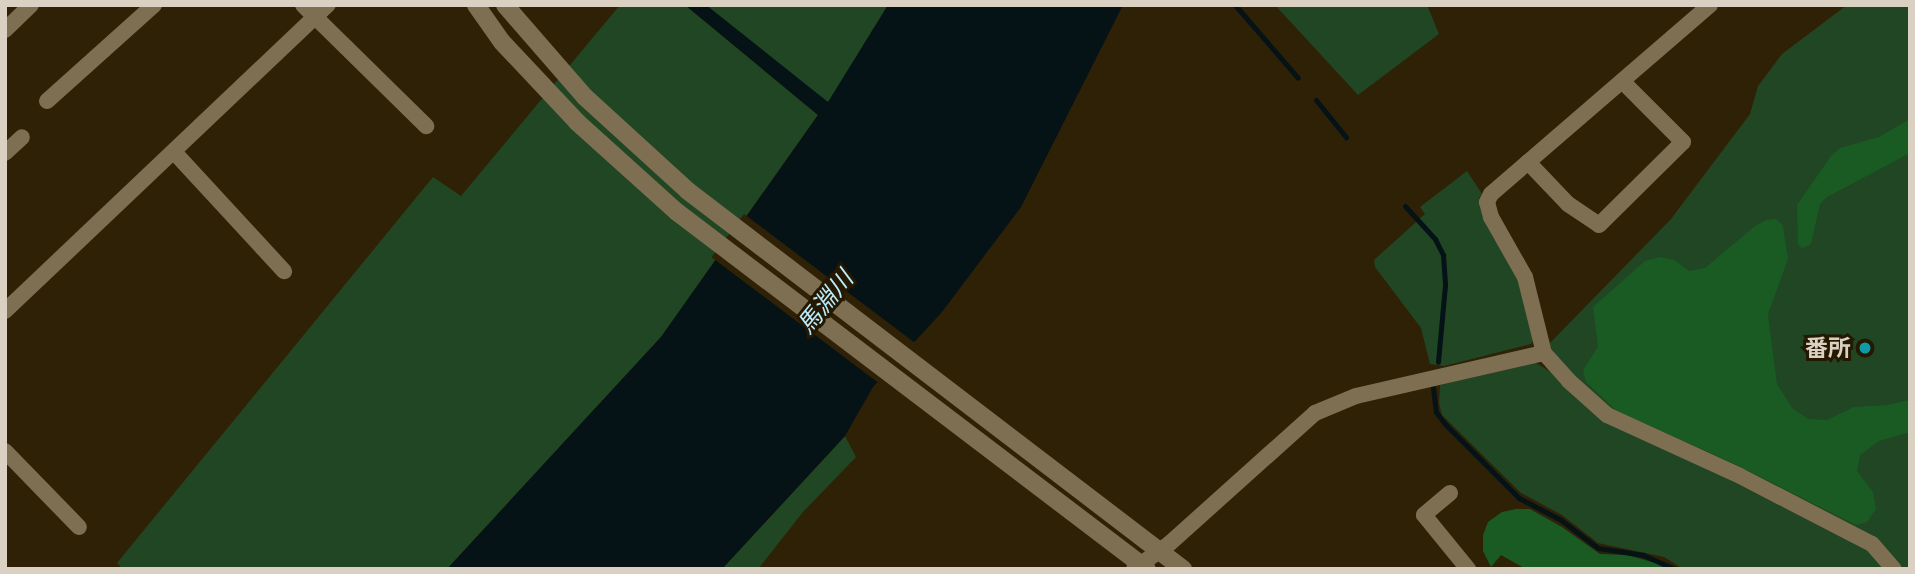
<!DOCTYPE html>
<meta charset="utf-8">
<style>
body{margin:0}
#map{position:relative;width:1915px;height:574px;overflow:hidden;background:#2f2106;font-family:Inter,"Noto Sans JP",sans-serif}
div>[style]{position:absolute}
[style*='--x']{left:calc(var(--x)*1px);top:calc(var(--y)*1px);width:calc(var(--w)*1px);rotate:calc(var(--a)*1deg)}
.green>*{inset:0;background:#214624}
.forest>*{inset:0;background:#195b22}
.water>*{inset:0;background:#051317}
.pier>*{inset:0;background:#2f2106;transform-origin:0 0}
.stream>*{height:5px;margin:-2.5px;padding:0 2.5px;transform-origin:2.5px;border-radius:2.5px;background:#051317}
.street>*{height:16px;margin:-8px;padding:0 8px;transform-origin:8px;border-radius:8px;background:#7e6f52}
.secondary>*{height:18px;margin:-9px;padding:0 9px;transform-origin:9px;border-radius:9px;background:#7e6f52}
.dots>*{width:19px;height:19px;translate:-50% -50%;box-sizing:border-box;border:4px solid #251800;border-radius:50%}
span{translate:-50% -50%;white-space:nowrap;text-align:center;line-height:1.15;-webkit-text-stroke:6px #251800;paint-order:stroke}
.poi-label{font-size:23px;color:#dad1c2;font-weight:700}
.right{translate:-100% -50%;text-align:right}
.water-label{font-size:24px;color:#baecfe;font-style:italic}
.frame{position:absolute;inset:0;border:7px solid #dad1c2;pointer-events:none}
</style>
<div id="map">
<div class="green">
<div style="clip-path:polygon(620px 5px,685px 5px,818px 115px,661px 337px,447px 569px,123px 569px,117px 563px,433px 177px,461px 196px)"></div>
<div style="clip-path:polygon(706px 5px,888px 5px,828px 103px)"></div>
<div style="clip-path:polygon(1275px 5px,1427px 5px,1439px 34px,1358px 95px)"></div>
<div style="clip-path:polygon(1847px 5px,1910px 5px,1910px 569px,1897px 569px,1892px 559px,1609px 411px,1557px 359px,1549px 344px,1671px 219px,1750px 114px,1758px 86px,1782px 54px)"></div>
<div style="clip-path:polygon(1467px 171px,1482px 194px,1479px 198px,1484px 218px,1521px 281px,1536px 337px,1531px 344px,1444px 366px,1430px 364px,1421px 328px,1375px 267px,1374px 260px,1425px 214px,1420px 207px)"></div>
<div style="clip-path:polygon(1533px 361px,1705px 467px,1870px 552px,1887px 569px,1683px 569px,1664px 557px,1598px 543px,1562px 515px,1521px 493px,1442px 415px,1439px 403px,1440px 385px)"></div>
<div style="clip-path:polygon(845px 436px,856px 457px,803px 512px,758px 569px,722px 569px)"></div>
</div>
<div class="forest">
<div style="clip-path:polygon(1910px 119px,1910px 153px,1827px 197px,1820px 204px,1811px 244px,1802px 248px,1798px 244px,1797px 205px,1831px 156px,1840px 148px,1879px 137px)"></div>
<div style="clip-path:polygon(1776px 219px,1783px 226px,1788px 259px,1768px 314px,1769px 324px,1777px 384px,1792px 408px,1808px 419px,1827px 420px,1854px 407px,1888px 405px,1910px 400px,1910px 432px,1879px 441px,1860px 455px,1857px 471px,1873px 492px,1876px 509px,1867px 522px,1856px 525px,1735px 464px,1617px 411px,1586px 382px,1583px 370px,1598px 347px,1593px 307px,1645px 261px,1660px 257px,1674px 260px,1689px 271px,1705px 268px,1755px 226px,1766px 220px)"></div>
<div style="clip-path:polygon(1516px 509px,1530px 509px,1562px 527px,1600px 554px,1627px 555px,1656px 563px,1667px 569px,1524px 568px,1501px 555px,1491px 567px,1483px 551px,1483px 535px,1488px 522px,1502px 512px)"></div>
</div>
<div class="water">
<div style="clip-path:polygon(685px 5px,706px 5px,828px 102px,888px 5px,1123px 5px,1021px 207px,942px 312px,873px 387px,845px 436px,722px 569px,447px 569px,661px 337px,818px 115px)"></div>
</div>
<div class="pier">
<div style="left:744px;top:214px;width:216px;height:54px;rotate:37deg"></div>
</div>
<div class="stream">
<div style="--x:1235;--y:5;--w:96;--a:49.2"></div>
<div style="--x:1316;--y:100;--w:48;--a:51"></div>
<div style="--x:1405;--y:206;--w:45;--a:47.7"></div>
<div style="--x:1435;--y:239;--w:18;--a:63"></div>
<div style="--x:1443;--y:255;--w:30;--a:86"></div>
<div style="--x:1445;--y:285;--w:77;--a:95.2"></div>
<div style="--x:1433;--y:388;--w:24;--a:83"></div>
<div style="--x:1436;--y:412;--w:15;--a:53"></div>
<div style="--x:1445;--y:424;--w:105;--a:45"></div>
<div style="--x:1519;--y:498;--w:47;--a:27.6"></div>
<div style="--x:1561;--y:520;--w:46;--a:37.1"></div>
<div style="--x:1598;--y:548;--w:46;--a:8.8"></div>
<div style="--x:1643;--y:555;--w:34;--a:24"></div>
</div>
<div class="street">
<div style="--x:303;--y:5;--w:173;--a:44.5"></div>
<div style="--x:1710;--y:5;--w:289;--a:139.2"></div>
<div style="--x:1491;--y:194;--w:9;--a:117"></div>
<div style="--x:1487;--y:202;--w:16;--a:75"></div>
<div style="--x:1491;--y:217;--w:69;--a:60.5"></div>
<div style="--x:1525;--y:277;--w:78;--a:76"></div>
<div style="--x:1544;--y:353;--w:38;--a:48"></div>
<div style="--x:1569;--y:381;--w:51;--a:41.8"></div>
<div style="--x:1607;--y:415;--w:146;--a:24.6"></div>
<div style="--x:1740;--y:476;--w:148;--a:27.3"></div>
<div style="--x:1872;--y:544;--w:33;--a:49"></div>
<div style="--x:5;--y:30;--w:36;--a:-44"></div>
<div style="--x:47;--y:101;--w:144;--a:-41.9"></div>
<div style="--x:5;--y:153;--w:23;--a:-43"></div>
<div style="--x:175;--y:153;--w:161;--a:47.3"></div>
<div style="--x:1528;--y:162;--w:58;--a:46.4"></div>
<div style="--x:1568;--y:204;--w:37;--a:34"></div>
<div style="--x:1599;--y:225;--w:118;--a:-44.7"></div>
<div style="--x:1683;--y:142;--w:86;--a:-135"></div>
<div style="--x:5;--y:311;--w:445;--a:-43.5"></div>
<div style="--x:5;--y:451;--w:106;--a:45.8"></div>
<div style="--x:1450;--y:493;--w:34;--a:140"></div>
<div style="--x:1424;--y:515;--w:70;--a:50.8"></div>
<div style="--x:1134;--y:569;--w:43;--a:-35.5"></div>
<div style="--x:1169;--y:544;--w:196;--a:-41.9"></div>
<div style="--x:1315;--y:413;--w:44;--a:-22.5"></div>
<div style="--x:1356;--y:396;--w:193;--a:-12.9"></div>
</div>
<div class="secondary">
<div style="--x:476;--y:5;--w:45;--a:54.9"></div>
<div style="--x:502;--y:42;--w:110;--a:46.8"></div>
<div style="--x:577;--y:122;--w:135;--a:42"></div>
<div style="--x:677;--y:212;--w:590;--a:37.22"></div>
<div style="--x:505;--y:5;--w:122;--a:49"></div>
<div style="--x:585;--y:97;--w:139;--a:42.4"></div>
<div style="--x:688;--y:191;--w:623;--a:37.37"></div>
</div>
<div class="dots">
<div style="left:1865px;top:348px;background:#0f9aa8"></div>
</div>
<div class="poi-label">
<span class="right" style="left:1851px;top:348px">番所</span>
</div>
<div class="water-label">
<span style="left:825px;top:302px;rotate:-51deg">馬淵川</span>
</div>
<div class="frame"></div>
</div>
